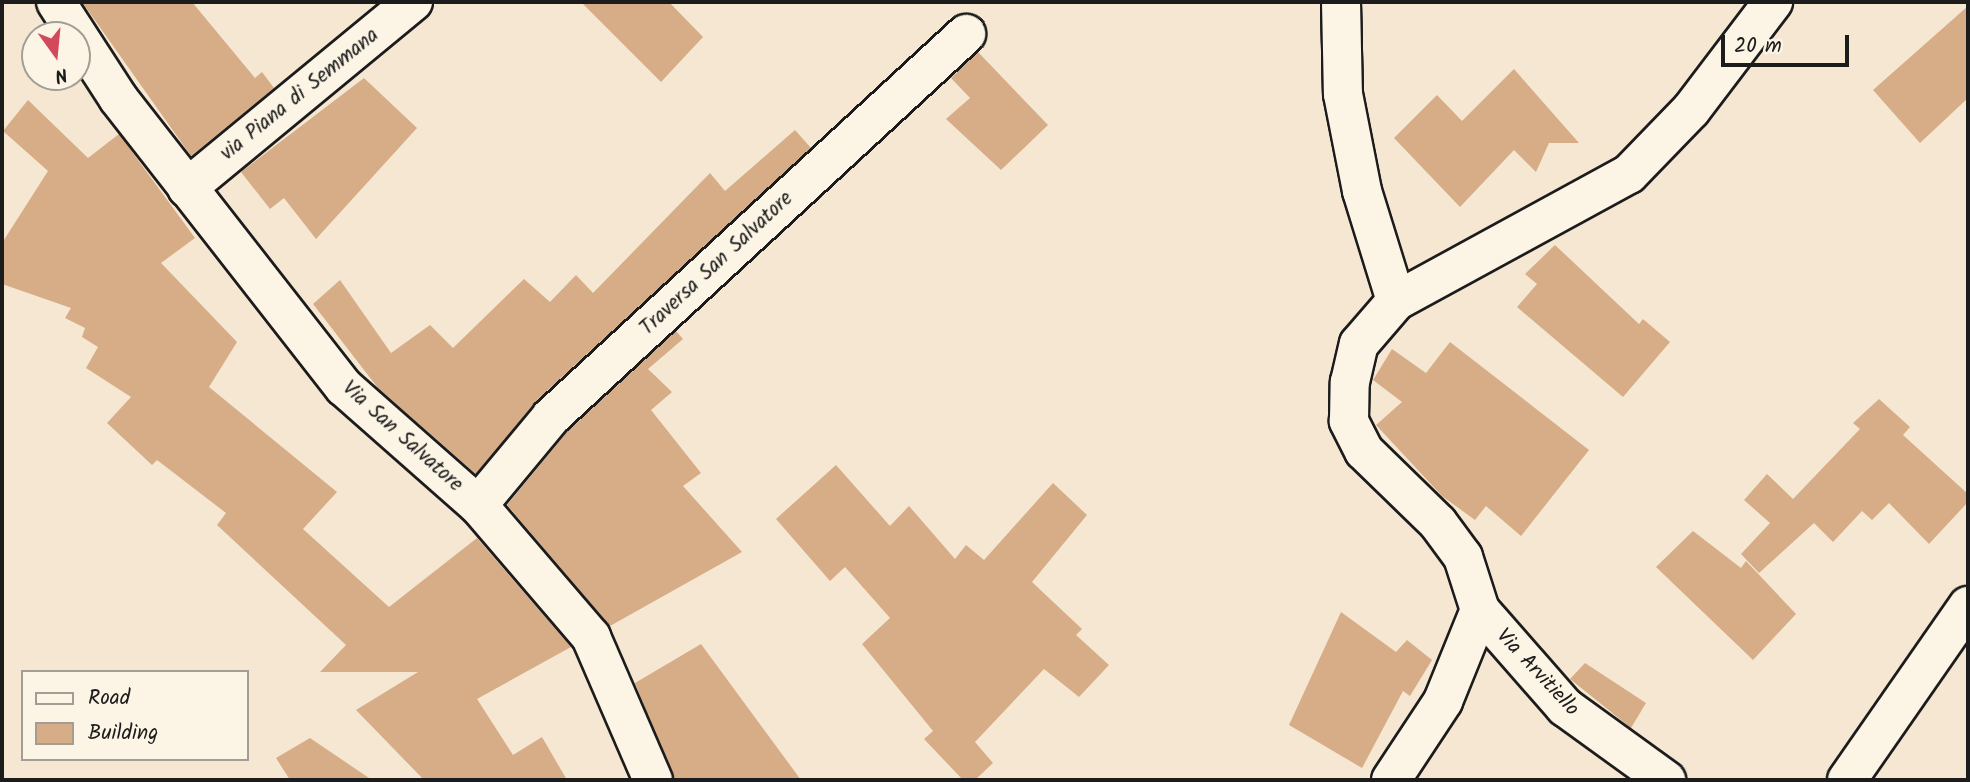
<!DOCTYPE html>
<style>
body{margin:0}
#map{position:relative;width:1970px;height:782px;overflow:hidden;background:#f5e7d2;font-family:Kalam,sans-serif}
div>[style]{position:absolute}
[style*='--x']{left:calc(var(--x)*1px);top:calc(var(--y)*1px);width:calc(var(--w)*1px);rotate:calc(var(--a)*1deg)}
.building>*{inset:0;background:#d7ad88}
.roads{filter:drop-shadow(2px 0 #1c1c1c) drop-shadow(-2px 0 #1c1c1c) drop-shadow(0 2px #1c1c1c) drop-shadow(0 -2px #1c1c1c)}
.minor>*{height:38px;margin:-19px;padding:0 19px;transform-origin:19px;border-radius:19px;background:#fcf5e5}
span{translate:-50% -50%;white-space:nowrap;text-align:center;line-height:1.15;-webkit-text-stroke:5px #fcf5e5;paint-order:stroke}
.street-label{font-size:21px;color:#1c1c1c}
.frame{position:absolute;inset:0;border:4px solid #1c1c1c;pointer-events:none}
.legend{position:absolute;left:21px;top:670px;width:228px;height:91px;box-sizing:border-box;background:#fcf5e5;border:2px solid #a29e95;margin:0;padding:9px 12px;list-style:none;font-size:21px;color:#1c1c1c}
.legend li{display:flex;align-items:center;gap:14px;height:35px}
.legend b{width:35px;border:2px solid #a29e95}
.north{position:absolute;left:21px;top:21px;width:70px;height:70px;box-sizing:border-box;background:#fcf5e5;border:2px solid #a29e95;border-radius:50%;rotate:165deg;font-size:19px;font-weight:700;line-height:28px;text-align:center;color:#1c1c1c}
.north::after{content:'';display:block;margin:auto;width:24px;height:32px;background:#d1495b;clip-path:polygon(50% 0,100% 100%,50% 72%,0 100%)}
.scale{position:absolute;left:1721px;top:35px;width:128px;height:32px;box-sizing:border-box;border:4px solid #1c1c1c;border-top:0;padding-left:9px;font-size:21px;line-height:24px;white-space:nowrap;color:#1c1c1c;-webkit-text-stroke:5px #fcf5e5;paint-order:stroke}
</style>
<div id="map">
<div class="building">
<div style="clip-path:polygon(82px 2px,192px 2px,255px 78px,262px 72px,274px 88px,191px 156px)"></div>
<div style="clip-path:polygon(581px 2px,669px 2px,703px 37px,661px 82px)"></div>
<div style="clip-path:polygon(1968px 6px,1968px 98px,1920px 143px,1873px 90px)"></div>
<div style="clip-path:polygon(978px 52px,1048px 125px,1001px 170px,946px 119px,970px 98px,951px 78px)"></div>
<div style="clip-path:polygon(1514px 69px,1579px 143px,1549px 143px,1536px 172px,1514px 150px,1460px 207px,1394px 138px,1437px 95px,1462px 121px)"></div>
<div style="clip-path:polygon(364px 78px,417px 128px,316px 239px,284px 198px,270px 209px,241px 172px)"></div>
<div style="clip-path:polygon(28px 100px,88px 158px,119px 134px,195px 238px,161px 263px,237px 342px,209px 387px,337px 492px,303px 529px,389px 607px,477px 538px,571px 647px,477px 699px,513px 755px,542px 737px,567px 780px,424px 780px,356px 710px,418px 672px,320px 672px,346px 645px,217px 525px,226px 513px,157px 460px,152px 465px,107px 423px,131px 397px,86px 368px,98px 347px,82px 337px,85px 328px,65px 318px,71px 308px,2px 284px,2px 243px,48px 171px,3px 131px)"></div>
<div style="clip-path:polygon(795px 130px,811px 148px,536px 401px,476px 474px,378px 388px,313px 304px,340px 280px,391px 353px,430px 325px,453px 348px,524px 279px,550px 302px,576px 275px,593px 293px,710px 173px,725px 191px)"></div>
<div style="clip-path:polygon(1555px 245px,1639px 324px,1643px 319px,1670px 342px,1623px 397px,1517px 307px,1537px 284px,1525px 274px)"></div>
<div style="clip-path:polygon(676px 331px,683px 339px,648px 369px,672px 392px,651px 410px,701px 473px,683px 486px,742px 552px,610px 626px,507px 505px,567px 432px)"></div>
<div style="clip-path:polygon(1450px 342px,1589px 450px,1521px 536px,1486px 506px,1475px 520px,1442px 496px,1376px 425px,1402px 402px,1373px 380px,1392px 349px,1426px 373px)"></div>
<div style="clip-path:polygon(1879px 399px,1910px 427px,1903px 435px,1968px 494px,1968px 502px,1929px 544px,1889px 503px,1872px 520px,1862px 511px,1833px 542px,1814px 523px,1759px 573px,1741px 554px,1770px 523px,1744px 500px,1767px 474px,1793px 499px,1860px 429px,1853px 423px)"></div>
<div style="clip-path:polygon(836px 465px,890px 526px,909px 506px,955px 559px,966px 545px,984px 560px,1053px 483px,1087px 515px,1032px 582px,1082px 629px,1076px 635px,1109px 665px,1079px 697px,1044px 669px,975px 742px,993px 763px,975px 780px,963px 780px,924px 739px,933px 731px,862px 644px,890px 618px,845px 567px,830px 581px,776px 519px)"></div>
<div style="clip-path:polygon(1693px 531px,1741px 568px,1746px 561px,1796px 614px,1753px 660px,1656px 567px)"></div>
<div style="clip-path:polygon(1341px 612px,1396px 652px,1407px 640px,1432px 660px,1410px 696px,1403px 691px,1362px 768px,1289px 725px)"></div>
<div style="clip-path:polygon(701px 644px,801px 780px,674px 780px,635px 683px)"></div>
<div style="clip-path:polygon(1585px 663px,1646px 703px,1631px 728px,1570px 679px)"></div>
<div style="clip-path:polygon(310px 738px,372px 780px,290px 780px,276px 758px)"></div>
</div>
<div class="roads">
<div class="minor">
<div style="--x:56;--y:2;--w:114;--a:57.1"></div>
<div style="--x:118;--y:98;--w:367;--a:52"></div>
<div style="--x:344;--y:387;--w:179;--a:41.4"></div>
<div style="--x:478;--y:505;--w:174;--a:49.4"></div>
<div style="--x:591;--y:637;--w:156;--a:66.6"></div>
<div style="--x:1341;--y:2;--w:92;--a:88.8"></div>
<div style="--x:1343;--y:94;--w:99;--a:78.9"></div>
<div style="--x:1362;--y:191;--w:115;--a:72.8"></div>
<div style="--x:187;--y:188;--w:293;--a:-39.5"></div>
<div style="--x:478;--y:505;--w:114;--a:-50.3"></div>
<div style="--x:551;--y:417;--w:565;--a:-42.7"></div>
<div style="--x:1480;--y:610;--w:129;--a:48.8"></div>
<div style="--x:1565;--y:707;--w:125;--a:35.9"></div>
<div style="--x:1391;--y:780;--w:95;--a:-56.6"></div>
<div style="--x:1443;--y:701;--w:98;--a:-67.9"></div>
<div style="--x:1480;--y:610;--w:56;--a:-107.8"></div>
<div style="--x:1463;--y:557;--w:42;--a:-126.3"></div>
<div style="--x:1438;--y:523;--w:103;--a:-135.8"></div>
<div style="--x:1364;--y:451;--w:34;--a:-117"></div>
<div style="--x:1349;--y:421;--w:39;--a:-89"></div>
<div style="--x:1350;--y:382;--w:39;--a:-77"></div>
<div style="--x:1359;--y:344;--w:57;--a:-49.3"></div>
<div style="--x:1396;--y:301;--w:265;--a:-28.6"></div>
<div style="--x:1629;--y:174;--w:89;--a:-45.9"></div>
<div style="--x:1691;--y:110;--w:136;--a:-52.8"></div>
<div style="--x:1847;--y:780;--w:212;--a:-55.2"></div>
</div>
</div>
<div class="street-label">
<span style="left:300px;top:95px;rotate:-39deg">via Piana di Semmana</span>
<span style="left:717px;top:264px;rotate:-43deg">Traversa San Salvatore</span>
<span style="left:402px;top:437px;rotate:42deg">Via San Salvatore</span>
<span style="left:1537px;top:673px;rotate:47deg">Via Arvitiello</span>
</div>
<div class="frame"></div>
<ul class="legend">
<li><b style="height:9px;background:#fcf5e5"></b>Road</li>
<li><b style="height:19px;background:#d7ad88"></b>Building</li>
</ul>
<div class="north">N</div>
<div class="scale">20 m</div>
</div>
